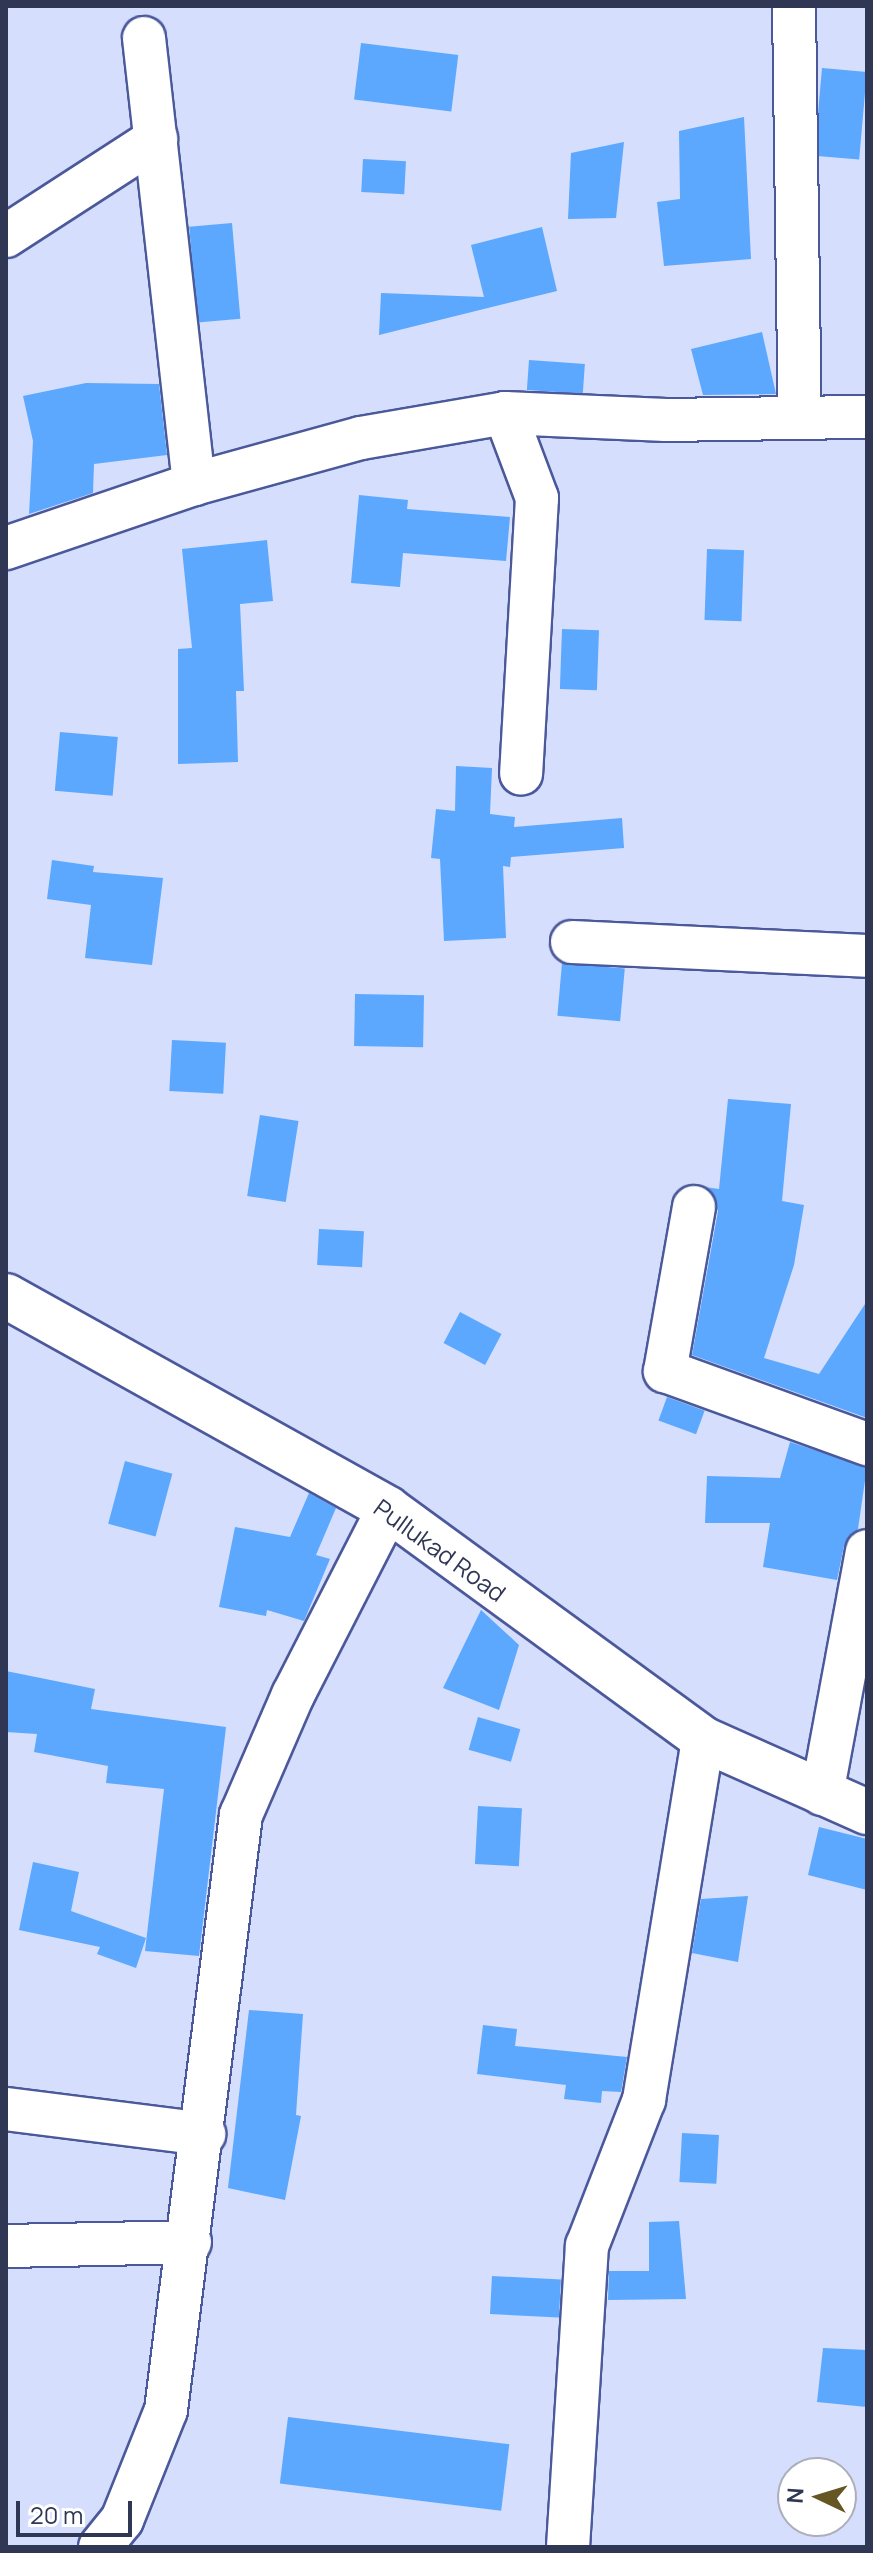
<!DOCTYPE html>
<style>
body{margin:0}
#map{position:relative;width:873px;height:2553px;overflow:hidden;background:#d5defc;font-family:Manrope,sans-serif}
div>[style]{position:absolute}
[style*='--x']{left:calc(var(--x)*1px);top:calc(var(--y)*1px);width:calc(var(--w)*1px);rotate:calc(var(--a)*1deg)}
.building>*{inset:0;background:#5ba8fe;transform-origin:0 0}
.roads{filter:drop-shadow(2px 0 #4b599b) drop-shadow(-2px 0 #4b599b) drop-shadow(0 2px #4b599b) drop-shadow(0 -2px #4b599b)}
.minor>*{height:42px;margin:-21px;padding:0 21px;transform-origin:21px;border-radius:21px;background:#fff}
.tertiary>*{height:44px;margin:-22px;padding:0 22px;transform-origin:22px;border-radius:22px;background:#fff}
span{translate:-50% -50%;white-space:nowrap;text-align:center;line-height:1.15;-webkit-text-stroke:8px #fff;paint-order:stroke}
.street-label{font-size:24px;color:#303755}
.frame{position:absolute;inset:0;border:8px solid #303755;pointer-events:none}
.north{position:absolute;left:777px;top:2457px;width:80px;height:80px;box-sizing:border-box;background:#fff;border:2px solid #acafbb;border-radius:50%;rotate:274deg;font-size:22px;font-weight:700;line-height:32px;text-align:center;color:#303755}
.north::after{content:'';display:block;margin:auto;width:28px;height:36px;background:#655623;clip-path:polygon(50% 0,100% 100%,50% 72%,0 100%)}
.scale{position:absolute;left:16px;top:2501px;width:116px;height:36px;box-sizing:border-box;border:4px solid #303755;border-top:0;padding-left:10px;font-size:24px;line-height:28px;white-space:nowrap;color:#303755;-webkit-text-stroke:6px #fff;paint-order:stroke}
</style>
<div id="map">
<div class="building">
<div style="left:361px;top:43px;width:98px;height:57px;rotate:7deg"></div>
<div style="left:822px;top:68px;width:45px;height:88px;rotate:5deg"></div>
<div style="clip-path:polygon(744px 117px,751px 259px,664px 266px,657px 202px,680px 199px,679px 131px)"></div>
<div style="clip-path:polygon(624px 142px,616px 218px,568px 219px,571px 153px)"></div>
<div style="left:363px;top:159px;width:43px;height:33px;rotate:3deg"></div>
<div style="left:232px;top:223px;width:96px;height:43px;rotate:85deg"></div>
<div style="clip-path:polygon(542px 227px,557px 291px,379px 335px,381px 293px,484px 297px,471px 245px)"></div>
<div style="clip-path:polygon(762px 332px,776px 394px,703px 395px,691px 349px)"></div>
<div style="left:529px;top:360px;width:56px;height:30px;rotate:4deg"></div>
<div style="clip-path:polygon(86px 383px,159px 384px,167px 455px,94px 464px,93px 493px,29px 514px,33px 441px,23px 396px)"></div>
<div style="clip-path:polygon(359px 495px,408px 500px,407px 509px,510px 517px,506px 561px,403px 553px,400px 587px,351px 583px)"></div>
<div style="clip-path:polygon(267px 540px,273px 601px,240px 604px,244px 691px,236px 691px,238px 762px,178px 764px,178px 649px,192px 648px,182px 549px)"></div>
<div style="left:707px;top:549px;width:37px;height:71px;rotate:2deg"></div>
<div style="left:562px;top:629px;width:37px;height:60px;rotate:2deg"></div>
<div style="left:60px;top:732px;width:58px;height:59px;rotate:5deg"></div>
<div style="clip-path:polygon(456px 766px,492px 768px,490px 814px,515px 817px,514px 827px,622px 818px,624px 848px,511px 857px,510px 867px,503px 866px,506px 938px,444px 941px,440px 859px,431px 858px,436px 809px,455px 811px)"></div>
<div style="clip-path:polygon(52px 860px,94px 866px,93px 872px,163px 878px,152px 965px,85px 958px,91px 905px,47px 899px)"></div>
<div style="left:562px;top:963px;width:63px;height:53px;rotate:5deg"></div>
<div style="left:355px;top:994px;width:69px;height:52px;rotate:1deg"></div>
<div style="left:172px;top:1040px;width:54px;height:51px;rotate:3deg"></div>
<div style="clip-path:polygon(728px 1099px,791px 1104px,782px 1201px,804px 1205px,794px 1265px,764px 1358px,819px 1374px,867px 1301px,867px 1418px,692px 1355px,718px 1211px,705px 1187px,719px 1189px)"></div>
<div style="left:260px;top:1115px;width:39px;height:82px;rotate:9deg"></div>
<div style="left:319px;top:1229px;width:45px;height:36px;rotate:3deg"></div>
<div style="left:460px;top:1312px;width:47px;height:35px;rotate:28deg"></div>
<div style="left:667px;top:1397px;width:40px;height:25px;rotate:20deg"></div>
<div style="clip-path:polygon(790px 1442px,867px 1467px,858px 1529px,844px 1546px,837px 1580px,763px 1567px,770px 1523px,705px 1523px,707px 1476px,780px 1478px)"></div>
<div style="left:125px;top:1461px;width:49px;height:65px;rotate:15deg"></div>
<div style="clip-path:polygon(309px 1493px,336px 1508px,316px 1555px,330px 1559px,304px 1621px,267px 1610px,266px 1616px,219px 1607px,235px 1527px,290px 1537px)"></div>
<div style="clip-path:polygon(481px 1610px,519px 1645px,499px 1710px,443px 1688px)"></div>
<div style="clip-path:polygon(6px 1671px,95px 1689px,91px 1709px,226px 1727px,199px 1956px,145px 1951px,164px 1789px,106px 1783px,108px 1766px,34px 1752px,37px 1734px,6px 1732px)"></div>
<div style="left:478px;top:1717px;width:44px;height:34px;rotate:16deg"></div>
<div style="left:478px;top:1806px;width:44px;height:58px;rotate:3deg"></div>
<div style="clip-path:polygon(819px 1827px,867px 1839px,867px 1890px,808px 1875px)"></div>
<div style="clip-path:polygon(33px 1862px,79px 1872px,71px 1911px,146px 1938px,136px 1968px,97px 1954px,100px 1947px,19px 1930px)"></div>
<div style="clip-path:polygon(748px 1896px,738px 1962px,692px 1953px,701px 1899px)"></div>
<div style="clip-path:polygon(249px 2010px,303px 2014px,296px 2115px,301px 2116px,285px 2200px,228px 2188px)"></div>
<div style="clip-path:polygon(483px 2025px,517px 2029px,515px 2046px,627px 2057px,621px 2092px,602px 2091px,601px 2103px,564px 2099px,566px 2085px,477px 2074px)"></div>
<div style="left:682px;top:2133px;width:37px;height:49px;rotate:3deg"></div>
<div style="clip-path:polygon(679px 2221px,686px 2299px,608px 2300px,609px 2271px,649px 2271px,649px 2222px)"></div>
<div style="left:492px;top:2276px;width:69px;height:38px;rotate:3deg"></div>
<div style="clip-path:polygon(823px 2348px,867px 2350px,867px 2407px,817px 2402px)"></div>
<div style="left:288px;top:2417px;width:223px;height:67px;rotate:7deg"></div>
</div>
<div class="roads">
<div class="minor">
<div style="--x:794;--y:6;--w:410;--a:89.2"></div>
<div style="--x:144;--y:38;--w:449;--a:83.6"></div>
<div style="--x:6;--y:236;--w:179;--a:-32.9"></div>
<div style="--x:505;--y:413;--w:91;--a:69.4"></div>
<div style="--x:537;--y:498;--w:276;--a:93.3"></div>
<div style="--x:6;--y:548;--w:199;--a:-18.8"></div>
<div style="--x:194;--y:484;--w:173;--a:-15.4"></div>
<div style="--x:361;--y:438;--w:146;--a:-9.8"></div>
<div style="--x:505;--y:413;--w:161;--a:2.5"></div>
<div style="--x:666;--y:420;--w:201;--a:-0.9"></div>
<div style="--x:572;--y:942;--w:295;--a:2.7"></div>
<div style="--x:694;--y:1207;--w:167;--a:100"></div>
<div style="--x:665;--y:1371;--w:215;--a:19.9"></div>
<div style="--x:822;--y:1794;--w:247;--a:-79.5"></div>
<div style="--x:6;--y:2109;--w:200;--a:7.2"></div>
<div style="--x:6;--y:2246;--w:184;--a:-1.2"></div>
<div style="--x:100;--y:2547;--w:35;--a:-51"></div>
<div style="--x:122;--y:2520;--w:118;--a:-68.2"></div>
<div style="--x:166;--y:2410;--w:600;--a:-82.82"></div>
<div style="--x:241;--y:1815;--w:131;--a:-66.6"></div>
<div style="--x:293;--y:1695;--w:209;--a:-62.9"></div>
<div style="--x:568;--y:2547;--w:302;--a:-86.4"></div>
<div style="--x:587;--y:2246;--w:157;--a:-68.7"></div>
<div style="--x:644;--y:2100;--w:366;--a:-80.7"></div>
</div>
<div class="tertiary">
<div style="--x:6;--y:1296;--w:437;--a:29.1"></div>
<div style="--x:388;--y:1509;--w:390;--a:36.1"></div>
<div style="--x:703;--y:1739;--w:180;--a:24"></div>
</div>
</div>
<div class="street-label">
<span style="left:440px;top:1550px;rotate:36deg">Pullukad Road</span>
</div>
<div class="frame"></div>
<div class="north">N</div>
<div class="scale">20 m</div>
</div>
